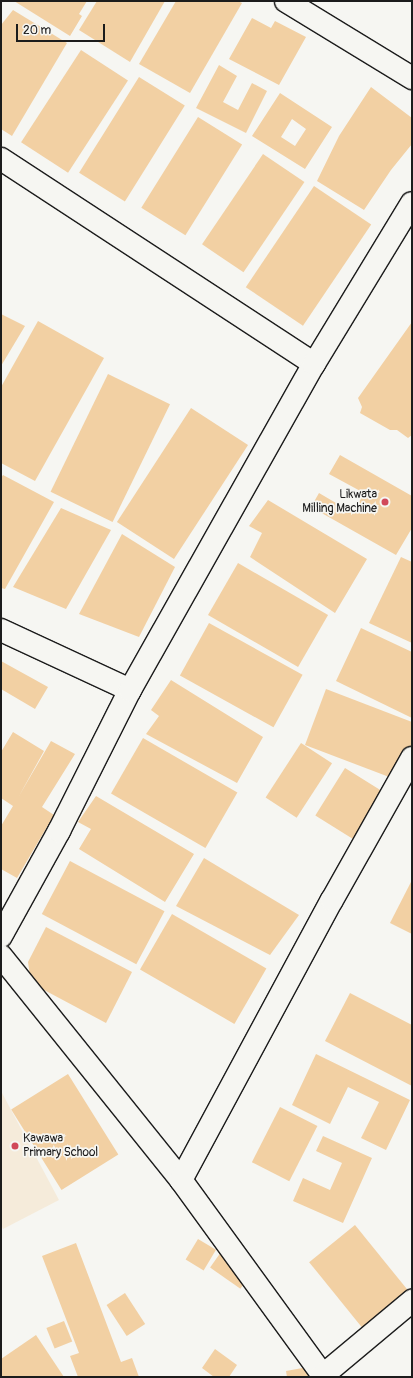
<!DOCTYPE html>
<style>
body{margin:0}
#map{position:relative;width:413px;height:1378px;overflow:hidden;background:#f6f6f2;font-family:Pangolin,sans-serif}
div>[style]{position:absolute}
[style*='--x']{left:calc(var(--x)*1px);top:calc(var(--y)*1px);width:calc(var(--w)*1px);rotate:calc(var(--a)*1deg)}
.built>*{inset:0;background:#f5ebda}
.building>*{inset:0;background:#f2d0a3;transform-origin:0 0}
.roads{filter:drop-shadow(1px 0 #1c1c1c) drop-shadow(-1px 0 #1c1c1c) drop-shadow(0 1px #1c1c1c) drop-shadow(0 -1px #1c1c1c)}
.minor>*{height:22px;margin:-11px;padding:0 11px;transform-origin:11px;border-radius:11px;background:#f6f6f2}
.dots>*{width:11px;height:11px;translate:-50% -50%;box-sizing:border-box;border:2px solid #f6f6f2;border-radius:50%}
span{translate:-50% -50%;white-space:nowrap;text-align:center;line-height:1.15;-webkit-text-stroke:3.5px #f6f6f2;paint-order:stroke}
.poi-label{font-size:12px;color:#1c1c1c}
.right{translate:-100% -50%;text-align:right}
.left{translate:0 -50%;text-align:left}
.frame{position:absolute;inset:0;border:2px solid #1c1c1c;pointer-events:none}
.scale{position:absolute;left:16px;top:24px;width:89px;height:18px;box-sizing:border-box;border:2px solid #1c1c1c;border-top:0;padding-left:5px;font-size:12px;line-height:14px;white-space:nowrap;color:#1c1c1c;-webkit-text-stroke:3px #f6f6f2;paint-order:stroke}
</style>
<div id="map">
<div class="built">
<div style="clip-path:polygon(1px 1091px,59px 1200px,3px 1229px,1px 1225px)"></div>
</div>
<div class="building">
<div style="clip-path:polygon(14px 1px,87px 1px,79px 14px,82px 16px,70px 36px)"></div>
<div style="clip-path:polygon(97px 1px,165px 1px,130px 62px,79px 30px)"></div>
<div style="clip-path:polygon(176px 1px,238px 1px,242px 3px,190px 93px,139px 64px)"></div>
<div style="clip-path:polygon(13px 10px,67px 43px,12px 136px,1px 129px,1px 25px)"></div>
<div style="clip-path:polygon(252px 18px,271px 28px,275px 21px,306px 37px,279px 85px,229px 59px)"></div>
<div style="left:81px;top:50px;width:56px;height:110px;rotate:33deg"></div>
<div style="clip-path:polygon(219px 65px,237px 76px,223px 102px,238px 110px,252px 83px,267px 91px,246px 133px,196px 108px)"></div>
<div style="left:139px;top:77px;width:54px;height:113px;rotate:32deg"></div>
<div style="clip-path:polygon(371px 87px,412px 118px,412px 144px,391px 170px,364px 210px,317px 181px,339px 136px)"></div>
<div style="clip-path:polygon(evenodd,280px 93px,332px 127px,305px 169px,252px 136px,280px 93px,292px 119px,306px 129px,295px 146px,281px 137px,292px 119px)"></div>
<div style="left:198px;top:117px;width:52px;height:107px;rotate:32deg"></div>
<div style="left:263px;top:154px;width:50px;height:109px;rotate:34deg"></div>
<div style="left:314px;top:186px;width:69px;height:122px;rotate:34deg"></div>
<div style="clip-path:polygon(1px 314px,25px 326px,1px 366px)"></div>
<div style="clip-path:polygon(38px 321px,104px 358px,35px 481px,1px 463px,1px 387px)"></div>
<div style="clip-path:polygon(412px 322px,412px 435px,408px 438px,397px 430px,390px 430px,360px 413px,362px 407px,358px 398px)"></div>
<div style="left:108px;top:374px;width:69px;height:131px;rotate:26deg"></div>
<div style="left:191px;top:408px;width:68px;height:136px;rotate:33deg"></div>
<div style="clip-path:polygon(340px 455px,412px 496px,412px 528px,396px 555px,311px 507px,319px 493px,353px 513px,364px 493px,329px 474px)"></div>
<div style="clip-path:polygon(3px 475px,54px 502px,5px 589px,1px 588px,1px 478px)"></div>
<div style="clip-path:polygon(268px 500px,367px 559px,335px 613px,250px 557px,262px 533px,249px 526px)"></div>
<div style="clip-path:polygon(61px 508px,111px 530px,66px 609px,13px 587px)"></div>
<div style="clip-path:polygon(122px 534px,175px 567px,139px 637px,79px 614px)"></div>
<div style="clip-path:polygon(401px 557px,412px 562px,412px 643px,369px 623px)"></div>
<div style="left:238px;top:563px;width:104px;height:60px;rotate:30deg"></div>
<div style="left:209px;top:623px;width:107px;height:60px;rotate:29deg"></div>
<div style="clip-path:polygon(361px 628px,412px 652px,412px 718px,336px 681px)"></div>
<div style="clip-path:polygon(1px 661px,48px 687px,35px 709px,1px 689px)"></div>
<div style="clip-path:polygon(171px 680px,263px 737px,237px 783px,146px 734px,159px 716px,151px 710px)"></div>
<div style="clip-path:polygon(326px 689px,412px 722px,412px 765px,405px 783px,305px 745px)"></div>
<div style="clip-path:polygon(13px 732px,44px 751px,19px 796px,51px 741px,75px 754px,42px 807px,54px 815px,17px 878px,1px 869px,1px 826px,13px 806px,1px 798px,1px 752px)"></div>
<div style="left:143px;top:738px;width:109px;height:64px;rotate:30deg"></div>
<div style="left:301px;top:743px;width:37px;height:65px;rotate:33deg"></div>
<div style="left:345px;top:768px;width:51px;height:56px;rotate:32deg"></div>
<div style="clip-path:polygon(96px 796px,194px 854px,165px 902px,79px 849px,91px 829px,78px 822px)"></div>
<div style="clip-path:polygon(204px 858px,299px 915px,270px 955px,176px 906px)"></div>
<div style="left:70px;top:861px;width:107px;height:60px;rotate:28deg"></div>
<div style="clip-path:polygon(412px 880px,412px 934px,390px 923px)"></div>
<div style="left:172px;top:914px;width:109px;height:64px;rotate:30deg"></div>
<div style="clip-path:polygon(46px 927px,132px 972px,106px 1023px,31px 983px,28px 962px)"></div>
<div style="clip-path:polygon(350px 993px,412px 1025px,412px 1086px,325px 1041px)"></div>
<div style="clip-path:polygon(316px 1054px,410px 1100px,386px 1150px,361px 1138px,379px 1102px,348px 1087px,330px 1124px,292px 1105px)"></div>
<div style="left:68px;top:1074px;width:95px;height:67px;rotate:58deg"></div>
<div style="left:280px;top:1107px;width:42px;height:62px;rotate:27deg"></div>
<div style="clip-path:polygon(323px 1136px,372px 1158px,343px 1223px,293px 1201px,303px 1178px,330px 1190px,342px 1163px,316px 1151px)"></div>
<div style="left:355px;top:1225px;width:84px;height:59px;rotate:51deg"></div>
<div style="left:198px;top:1239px;width:21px;height:24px;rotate:31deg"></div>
<div style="clip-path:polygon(76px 1243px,121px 1362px,132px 1358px,139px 1377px,78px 1377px,70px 1356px,79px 1353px,42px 1256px)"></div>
<div style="left:221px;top:1252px;width:37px;height:19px;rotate:35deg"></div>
<div style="left:125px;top:1293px;width:37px;height:22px;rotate:57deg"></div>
<div style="left:64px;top:1321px;width:22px;height:19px;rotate:68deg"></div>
<div style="clip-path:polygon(36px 1335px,64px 1377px,1px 1377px,1px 1359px)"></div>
<div style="clip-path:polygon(215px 1349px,237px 1365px,229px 1377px,214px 1377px,202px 1368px)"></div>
<div style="clip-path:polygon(308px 1367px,309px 1377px,287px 1377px,286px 1371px)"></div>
</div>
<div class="roads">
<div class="minor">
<div style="--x:286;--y:1;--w:148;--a:31.4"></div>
<div style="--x:1;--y:159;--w:374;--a:33.2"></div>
<div style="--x:1;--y:630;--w:142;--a:24.9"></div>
<div style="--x:1;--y:936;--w:120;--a:-61.1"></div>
<div style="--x:59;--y:831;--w:158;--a:-63.3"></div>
<div style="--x:130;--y:690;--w:374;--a:-60.6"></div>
<div style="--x:314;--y:364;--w:188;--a:-58.7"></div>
<div style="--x:1;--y:956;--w:287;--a:51.2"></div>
<div style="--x:181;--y:1180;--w:243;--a:54"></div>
<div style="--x:181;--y:1180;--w:318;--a:-61.7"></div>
<div style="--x:332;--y:900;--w:163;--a:-60.6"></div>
<div style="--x:321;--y:1377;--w:119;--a:-39.9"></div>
</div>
</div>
<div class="dots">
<div style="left:385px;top:502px;background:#d1495b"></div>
<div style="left:15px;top:1146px;background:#d1495b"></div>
</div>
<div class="poi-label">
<span class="right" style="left:377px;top:502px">Likwata<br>Milling Machine</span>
<span class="left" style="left:23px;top:1146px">Kawawa<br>Primary School</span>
</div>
<div class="frame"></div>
<div class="scale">20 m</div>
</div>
